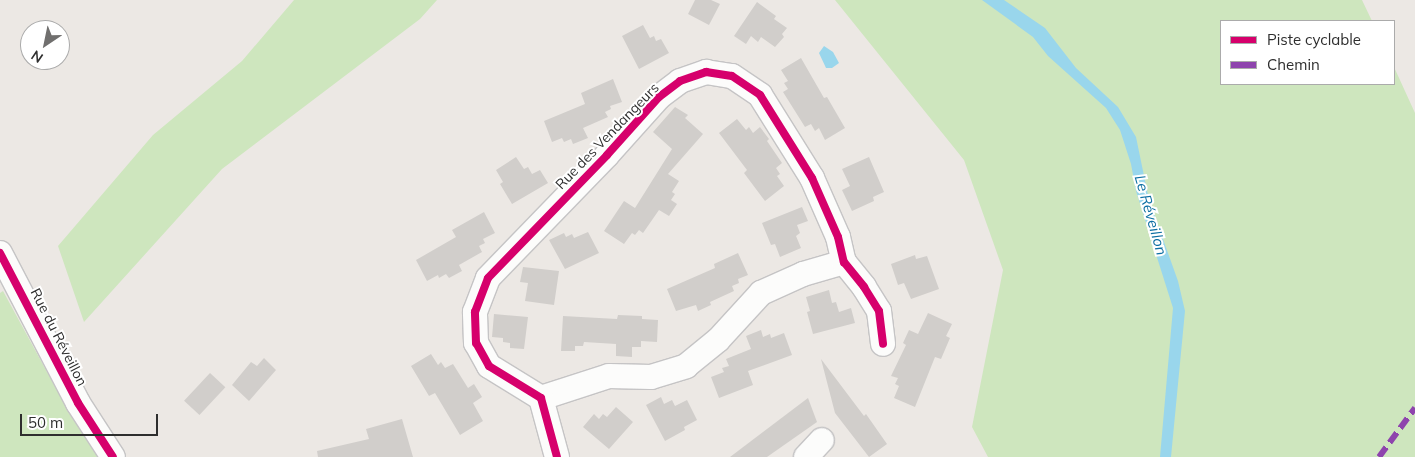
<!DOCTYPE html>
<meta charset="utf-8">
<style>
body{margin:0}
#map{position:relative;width:1415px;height:457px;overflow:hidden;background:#ece8e4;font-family:Mulish,sans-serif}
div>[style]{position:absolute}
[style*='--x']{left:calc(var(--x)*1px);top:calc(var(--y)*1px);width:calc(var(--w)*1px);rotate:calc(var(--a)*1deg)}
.green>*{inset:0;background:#cee6be}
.water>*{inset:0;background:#99d6ec}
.building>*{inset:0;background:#d1cecb;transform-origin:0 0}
.roads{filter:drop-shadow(1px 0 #c5c4c5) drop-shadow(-1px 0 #c5c4c5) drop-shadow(0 1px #c5c4c5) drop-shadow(0 -1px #c5c4c5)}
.minor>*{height:24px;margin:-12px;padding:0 12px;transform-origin:12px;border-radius:12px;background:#fcfcfb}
.quiet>*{height:6px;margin-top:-3px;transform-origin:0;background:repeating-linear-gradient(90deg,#8e44ad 0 12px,transparent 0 18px)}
.cycleway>*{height:8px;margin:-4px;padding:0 4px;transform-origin:4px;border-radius:4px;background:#d6006c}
span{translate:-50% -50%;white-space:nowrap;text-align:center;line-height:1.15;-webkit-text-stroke:4px #fff;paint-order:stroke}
.street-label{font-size:14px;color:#2e2e2e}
.water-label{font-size:15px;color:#0d6fa3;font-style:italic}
.legend{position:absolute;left:1220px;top:20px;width:175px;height:65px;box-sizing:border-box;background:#fff;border:1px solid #ababab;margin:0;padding:6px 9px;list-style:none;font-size:15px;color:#2e2e2e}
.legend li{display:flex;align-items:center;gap:10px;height:25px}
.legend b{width:25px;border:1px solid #ababab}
.north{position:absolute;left:20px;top:20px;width:50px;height:50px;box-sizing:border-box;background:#fff;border:1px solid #ababab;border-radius:50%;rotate:214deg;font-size:14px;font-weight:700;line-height:20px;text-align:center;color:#2e2e2e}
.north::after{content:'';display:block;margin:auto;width:18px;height:22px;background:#706f6e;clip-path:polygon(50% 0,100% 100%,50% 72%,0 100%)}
.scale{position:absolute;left:20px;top:414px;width:138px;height:22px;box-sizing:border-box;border:2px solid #2e2e2e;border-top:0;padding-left:6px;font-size:15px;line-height:18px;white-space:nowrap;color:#2e2e2e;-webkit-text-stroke:4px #fff;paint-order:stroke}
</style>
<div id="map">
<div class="green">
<div style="clip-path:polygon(294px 0,437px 0,420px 19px,222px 169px,84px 322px,58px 246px,153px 135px,242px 61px)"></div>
<div style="clip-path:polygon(835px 0,1362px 0,1372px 21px,1221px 21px,1221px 84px,1394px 84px,1394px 67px,1415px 113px,1415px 457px,988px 457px,972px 427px,1003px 270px,964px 160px)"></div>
<div style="clip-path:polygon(3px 291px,65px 405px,99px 457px,0 457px,0 293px)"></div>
</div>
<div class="water">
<div style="clip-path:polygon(982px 0,1004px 0,1045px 28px,1076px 68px,1118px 107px,1136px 137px,1149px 200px,1178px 281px,1185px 311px,1171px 457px,1160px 457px,1173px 308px,1136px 191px,1131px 164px,1120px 130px,1106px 108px,1048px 56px,1033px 37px)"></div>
<div style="clip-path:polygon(824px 46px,833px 52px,839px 63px,832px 68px,826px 68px,819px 53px)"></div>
</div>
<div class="building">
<div style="clip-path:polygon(695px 0,711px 0,720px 4px,709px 25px,688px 14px)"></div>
<div style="clip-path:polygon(757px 2px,776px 16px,774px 19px,787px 28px,782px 34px,784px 37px,775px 47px,761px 37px,758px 42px,751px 36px,746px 44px,734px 36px)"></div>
<div style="clip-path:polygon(643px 25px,650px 38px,654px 36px,656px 41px,661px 39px,669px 53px,639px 69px,622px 36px)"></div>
<div style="clip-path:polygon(801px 58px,824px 98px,827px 97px,845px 128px,825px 140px,819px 128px,815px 131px,811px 124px,805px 127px,783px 92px,788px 89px,784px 83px,788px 81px,781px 70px)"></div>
<div style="clip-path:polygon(613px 79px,622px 102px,610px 106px,611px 109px,605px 112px,608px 117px,583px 128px,588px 138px,573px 144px,571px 139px,564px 142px,562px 138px,552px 142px,544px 121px,585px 104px,581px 93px)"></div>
<div style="clip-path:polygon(675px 107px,688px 115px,685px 118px,703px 134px,668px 174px,679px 181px,672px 192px,675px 194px,671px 200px,677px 204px,669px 216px,659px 210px,643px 233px,639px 230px,635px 235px,632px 233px,624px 244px,604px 231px,624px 201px,635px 208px,672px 149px,653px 132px)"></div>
<div style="clip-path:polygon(737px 119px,746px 130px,749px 127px,753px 133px,760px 127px,769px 139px,767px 141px,782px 163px,776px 168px,780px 174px,777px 176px,784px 186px,765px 201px,744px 173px,747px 170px,719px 133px)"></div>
<div style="clip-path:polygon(516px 157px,524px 169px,528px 167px,532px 174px,540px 170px,548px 183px,512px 204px,500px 184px,503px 182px,496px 170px)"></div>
<div style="clip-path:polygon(869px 157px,884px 192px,873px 197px,874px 201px,852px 211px,842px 190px,850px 186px,842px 169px)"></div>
<div style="clip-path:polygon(802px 207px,808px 221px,797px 225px,800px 233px,796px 236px,801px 248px,780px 257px,775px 244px,771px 245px,762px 223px)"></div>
<div style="clip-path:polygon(484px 212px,495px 233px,483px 239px,485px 243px,479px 246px,482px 252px,459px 265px,462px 271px,449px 278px,446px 274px,439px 278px,438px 275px,427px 281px,416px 260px,456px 237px,452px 230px)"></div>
<div style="clip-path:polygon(588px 232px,599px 253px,565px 269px,549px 240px,564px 233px,566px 237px,572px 234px,574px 238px)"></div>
<div style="clip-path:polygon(738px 253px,748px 275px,738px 279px,739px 283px,732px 286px,734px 291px,710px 302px,711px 305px,698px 311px,696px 305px,676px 311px,667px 289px,715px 268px,714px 264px)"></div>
<div style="clip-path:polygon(915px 255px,916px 259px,927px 256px,939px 289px,911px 299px,904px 283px,898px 285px,891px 264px)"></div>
<div style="clip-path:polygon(523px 267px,559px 271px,554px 305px,525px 301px,528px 283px,520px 282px)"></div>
<div style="clip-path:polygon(829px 290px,832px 303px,836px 302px,839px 312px,851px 308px,855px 323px,813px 334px,807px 312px,810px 311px,806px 297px)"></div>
<div style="clip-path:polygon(928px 313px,952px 324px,946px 336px,950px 338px,941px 359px,935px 357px,915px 407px,894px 398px,899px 386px,895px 384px,898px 378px,891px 376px,906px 345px,903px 343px,909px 330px,918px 334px)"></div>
<div style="clip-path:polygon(494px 314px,528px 317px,524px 349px,510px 348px,510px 343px,503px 342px,503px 338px,492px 337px)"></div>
<div style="clip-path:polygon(618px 315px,642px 316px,642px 319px,658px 320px,657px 342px,641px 341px,641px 347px,632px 347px,632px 357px,616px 356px,616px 344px,584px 342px,583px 346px,575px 346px,575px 351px,561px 351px,563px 316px,617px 319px)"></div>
<div style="clip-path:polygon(761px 330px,763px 337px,770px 334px,771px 338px,784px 333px,792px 355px,748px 371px,753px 385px,719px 398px,711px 377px,724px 372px,722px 368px,729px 366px,726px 359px,751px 349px,746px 336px)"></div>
<div style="clip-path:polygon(431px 354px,438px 365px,441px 362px,445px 368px,453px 364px,468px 388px,474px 384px,482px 397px,473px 403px,483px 421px,460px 435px,435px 393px,429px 396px,411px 366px)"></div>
<div style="clip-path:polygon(264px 358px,276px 370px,249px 401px,232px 385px,251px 362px,257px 366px)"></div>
<div style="clip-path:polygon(821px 359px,864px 416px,866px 414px,887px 444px,869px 457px,835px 413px)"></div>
<div style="left:210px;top:373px;width:21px;height:38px;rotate:43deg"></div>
<div style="clip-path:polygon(661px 397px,664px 404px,672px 400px,675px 406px,687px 400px,697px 420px,684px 427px,685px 430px,665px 441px,646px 405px)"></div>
<div style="clip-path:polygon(808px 398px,817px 422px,767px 457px,730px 457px)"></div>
<div style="clip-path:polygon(616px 407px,633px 422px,609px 449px,583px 427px,594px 414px,599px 419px,603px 414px,607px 417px)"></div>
<div style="clip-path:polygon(402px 419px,413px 457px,318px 457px,317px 451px,369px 439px,366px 429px)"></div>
</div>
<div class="roads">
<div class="minor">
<div style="--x:0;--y:253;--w:169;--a:62.5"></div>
<div style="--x:78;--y:403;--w:64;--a:57.1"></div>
<div style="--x:541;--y:398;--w:71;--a:-17.9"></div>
<div style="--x:609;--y:376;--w:42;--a:1.4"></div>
<div style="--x:651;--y:377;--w:37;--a:-17"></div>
<div style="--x:686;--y:366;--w:41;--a:-39.1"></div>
<div style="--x:718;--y:340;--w:64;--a:-47.5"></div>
<div style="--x:761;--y:293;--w:46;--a:-24.3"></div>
<div style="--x:803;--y:274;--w:43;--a:-16.3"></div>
<div style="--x:557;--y:457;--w:61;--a:-105.2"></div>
<div style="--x:541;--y:398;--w:61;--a:-148.4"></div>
<div style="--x:489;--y:366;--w:26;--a:-119"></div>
<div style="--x:476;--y:343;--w:31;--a:-92"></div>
<div style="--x:475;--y:312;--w:36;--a:-69"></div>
<div style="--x:488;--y:278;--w:171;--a:-45.9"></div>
<div style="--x:607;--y:155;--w:78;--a:-48.1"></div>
<div style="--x:659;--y:97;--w:26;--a:-37"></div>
<div style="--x:680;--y:81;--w:28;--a:-19"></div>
<div style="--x:706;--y:72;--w:26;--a:9"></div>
<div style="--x:732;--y:76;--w:34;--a:34"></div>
<div style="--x:760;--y:95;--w:98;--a:57.9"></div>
<div style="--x:812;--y:178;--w:64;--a:66.2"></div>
<div style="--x:838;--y:237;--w:26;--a:77"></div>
<div style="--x:844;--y:262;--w:32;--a:51"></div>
<div style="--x:864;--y:287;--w:28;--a:58"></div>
<div style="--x:879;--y:311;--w:33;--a:83"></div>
<div style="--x:806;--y:457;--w:23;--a:-47"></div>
</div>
</div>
<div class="quiet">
<div style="--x:1379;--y:457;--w:61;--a:-53.7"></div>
</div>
<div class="cycleway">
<div style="--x:0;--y:253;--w:169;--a:62.5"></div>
<div style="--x:78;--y:403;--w:64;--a:57.1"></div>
<div style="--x:557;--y:457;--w:61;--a:-105.2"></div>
<div style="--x:541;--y:398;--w:61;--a:-148.4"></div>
<div style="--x:489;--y:366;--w:26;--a:-119"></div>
<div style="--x:476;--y:343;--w:31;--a:-92"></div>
<div style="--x:475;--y:312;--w:36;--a:-69"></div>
<div style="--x:488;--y:278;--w:171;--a:-45.9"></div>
<div style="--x:607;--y:155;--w:78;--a:-48.1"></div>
<div style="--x:659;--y:97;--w:26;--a:-37"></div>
<div style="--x:680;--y:81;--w:28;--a:-19"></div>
<div style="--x:706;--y:72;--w:26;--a:9"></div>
<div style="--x:732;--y:76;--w:34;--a:34"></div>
<div style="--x:760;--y:95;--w:98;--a:57.9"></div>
<div style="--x:812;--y:178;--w:64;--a:66.2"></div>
<div style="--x:838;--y:237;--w:26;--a:77"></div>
<div style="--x:844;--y:262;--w:32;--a:51"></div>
<div style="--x:864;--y:287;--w:28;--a:58"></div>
<div style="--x:879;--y:311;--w:33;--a:83"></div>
</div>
<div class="street-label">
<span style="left:607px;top:136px;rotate:-46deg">Rue des Vendangeurs</span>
<span style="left:59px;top:337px;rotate:63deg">Rue du Réveillon</span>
</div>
<div class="water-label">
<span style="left:1151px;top:215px;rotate:74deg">Le Réveillon</span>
</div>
<ul class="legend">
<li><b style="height:6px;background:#d6006c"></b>Piste cyclable</li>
<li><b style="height:6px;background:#8e44ad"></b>Chemin</li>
</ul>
<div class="north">N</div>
<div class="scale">50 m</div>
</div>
